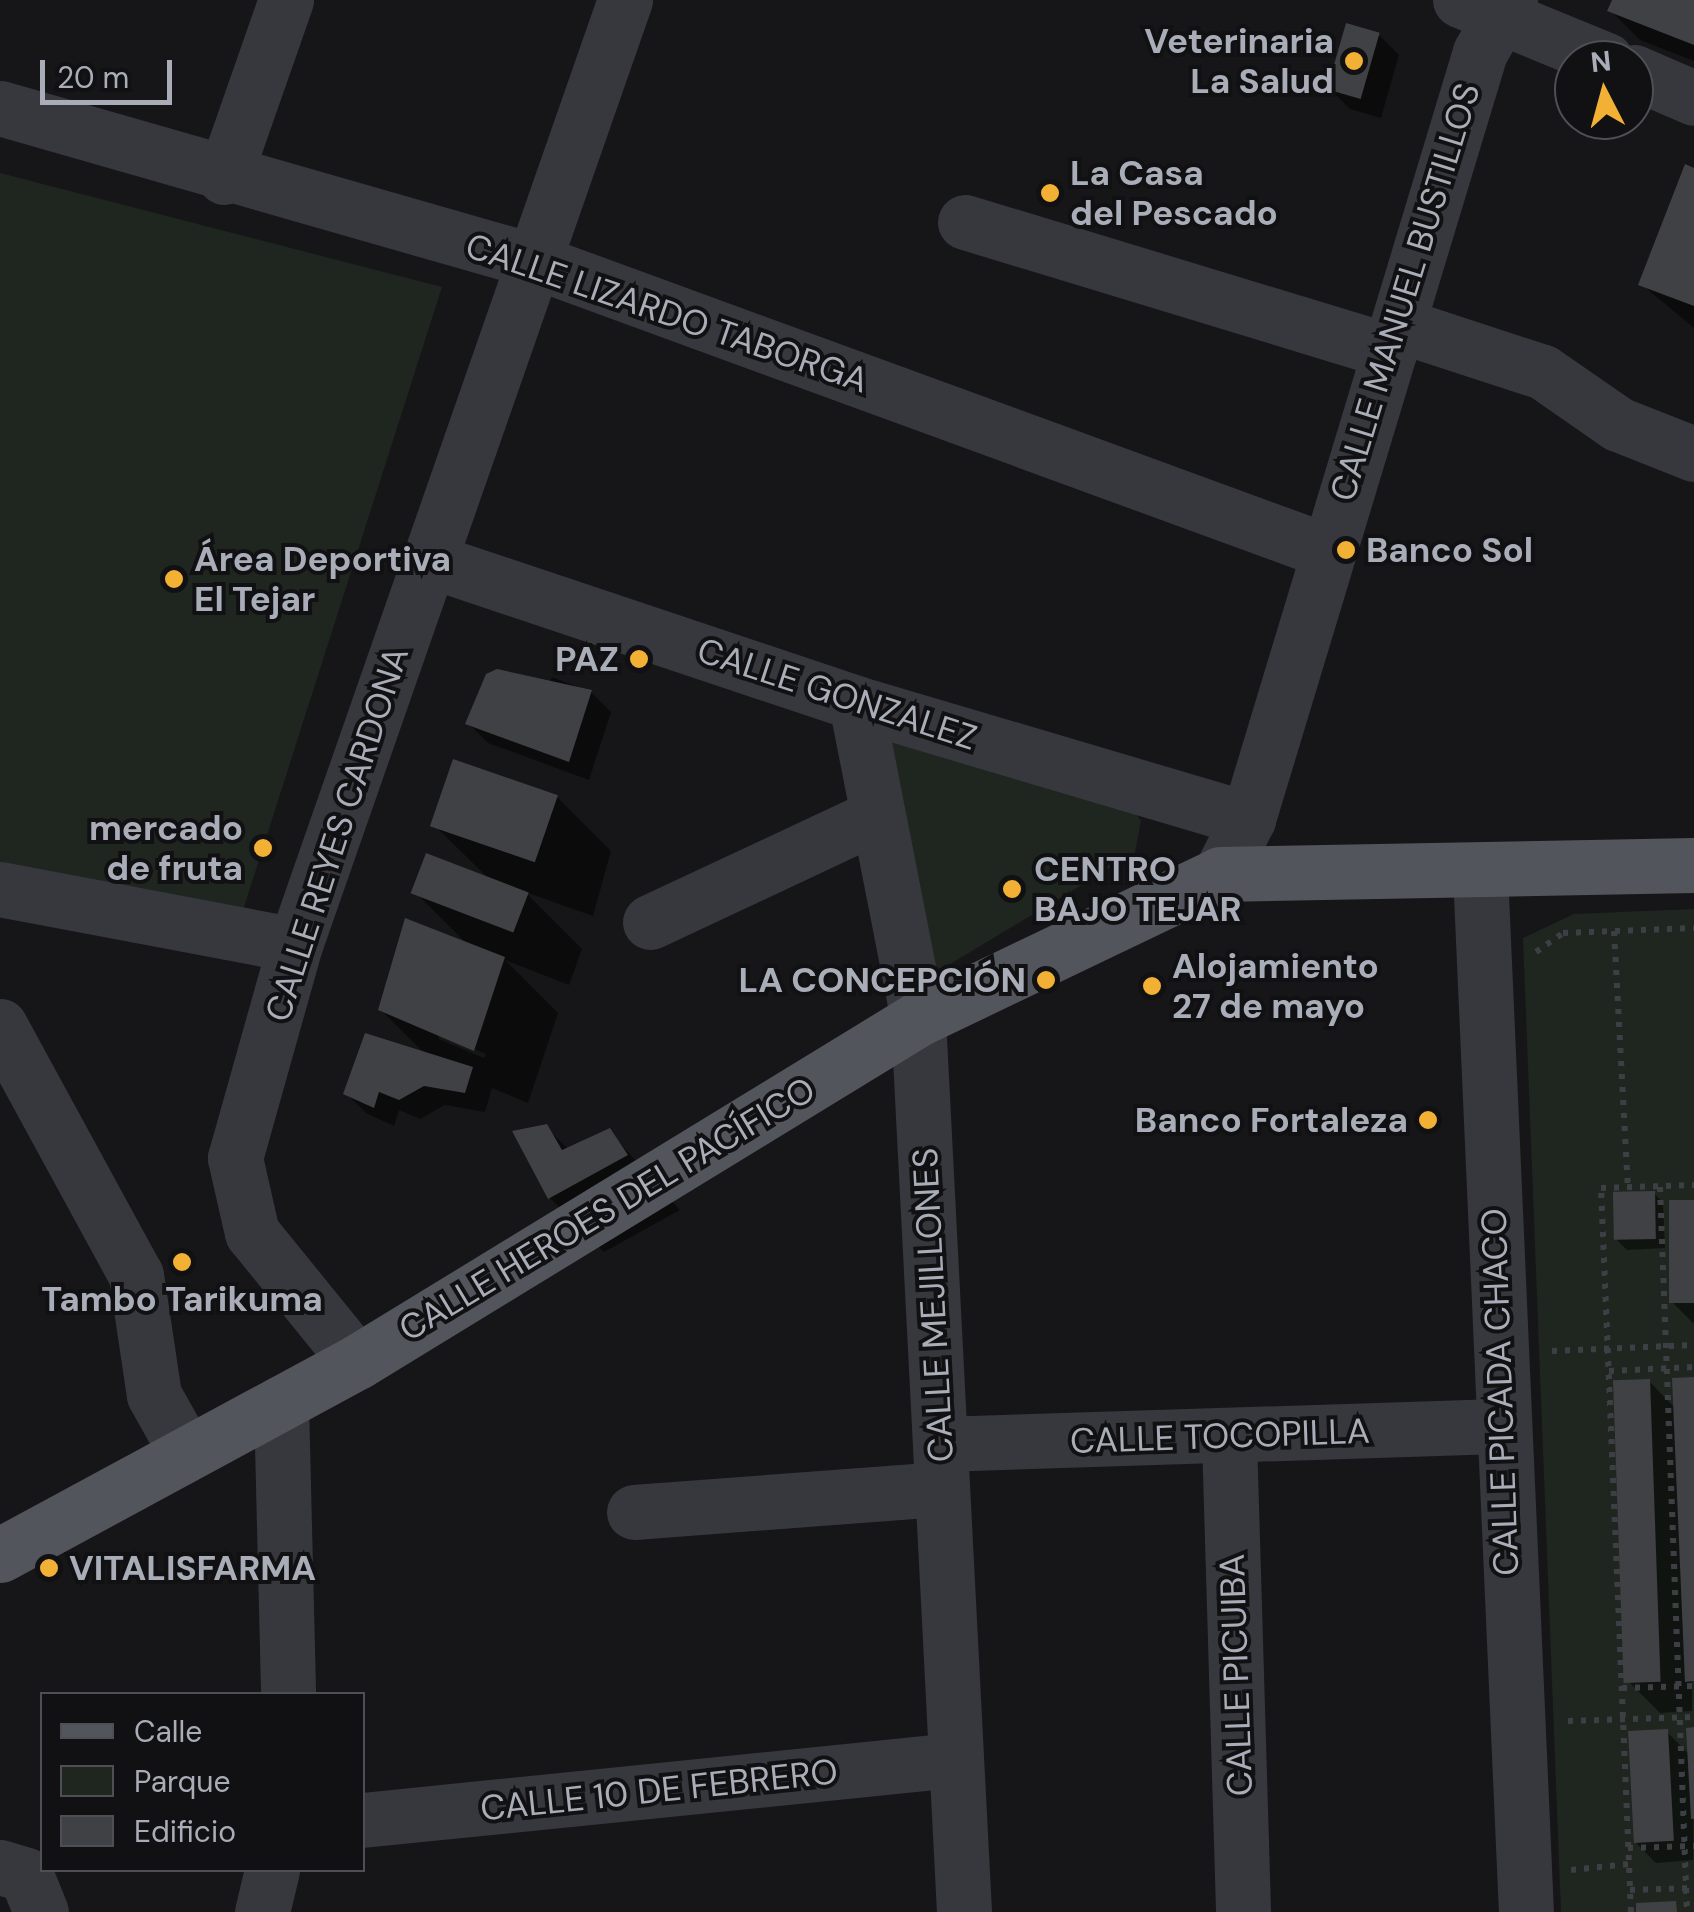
<!DOCTYPE html>
<meta charset="utf-8">
<style>
body{margin:0}
#map{position:relative;width:1694px;height:1912px;overflow:hidden;background:#161618;font-family:"DM Sans",sans-serif}
div>[style]{position:absolute}
[style*='--x']{left:calc(var(--x)*1px);top:calc(var(--y)*1px);width:calc(var(--w)*1px);rotate:calc(var(--a)*1deg)}
.green>*{inset:0;background:#1e261f}
.shadow>*{inset:0;background:#0007}
.building>*{inset:0;background:#404145;transform-origin:0 0}
.path>*{height:6px;margin-top:-3px;transform-origin:0;background:repeating-linear-gradient(90deg,#3d3f44 0 5px,transparent 0 13px)}
.minor>*{height:55px;margin:-27.5px;padding:0 27.5px;transform-origin:27.5px;border-radius:27.5px;background:#37383d}
.major>*{height:55px;margin:-27.5px;padding:0 27.5px;transform-origin:27.5px;border-radius:27.5px;background:#53555c}
.dots>*{width:28px;height:28px;translate:-50% -50%;box-sizing:border-box;border:5px solid #111113;border-radius:50%}
span{translate:-50% -50%;white-space:nowrap;text-align:center;line-height:1.15;-webkit-text-stroke:8px #111113;paint-order:stroke}
.poi-label{font-size:35px;color:#a8adb8;font-weight:700}
.right{translate:-100% -50%;text-align:right}
.left{translate:0 -50%;text-align:left}
.street-label{font-size:35px;color:#a8adb8}
.legend{position:absolute;left:40px;top:1692px;width:325px;height:180px;box-sizing:border-box;background:#111113;border:2px solid #4d4f55;margin:0;padding:12px 18px;list-style:none;font-size:30px;color:#a8adb8}
.legend li{display:flex;align-items:center;gap:20px;height:50px}
.legend b{width:50px;border:2px solid #4d4f55}
.north{position:absolute;left:1554px;top:40px;width:100px;height:100px;box-sizing:border-box;background:#111113;border:2px solid #4d4f55;border-radius:50%;rotate:354deg;font-size:28px;font-weight:700;line-height:40px;text-align:center;color:#a8adb8}
.north::after{content:'';display:block;margin:auto;width:35px;height:45px;background:#f2b134;clip-path:polygon(50% 0,100% 100%,50% 72%,0 100%)}
.scale{position:absolute;left:40px;top:60px;width:132px;height:45px;box-sizing:border-box;border:5px solid #a8adb8;border-top:0;padding-left:12px;font-size:30px;line-height:35px;white-space:nowrap;color:#a8adb8;-webkit-text-stroke:8px #111113;paint-order:stroke}
</style>
<div id="map">
<div class="green">
<div style="clip-path:polygon(0 173px,442px 287px,237px 929px,0 871px)"></div>
<div style="clip-path:polygon(894px 737px,1130px 803px,1141px 821px,1135px 853px,942px 969px,918px 965px,882px 748px)"></div>
<div style="clip-path:polygon(1694px 909px,1694px 1912px,1561px 1912px,1523px 938px,1574px 914px)"></div>
</div>
<div class="shadow">
<div style="clip-path:polygon(1614px 0,1694px 0,1694px 61px,1640px 40px,1610px 10px)"></div>
<div style="clip-path:polygon(1379px 35px,1399px 55px,1381px 118px,1350px 109px,1330px 89px)"></div>
<div style="clip-path:polygon(1694px 170px,1694px 328px,1641px 284px)"></div>
<div style="clip-path:polygon(552px 677px,591px 692px,611px 712px,589px 780px,488px 743px,468px 723px,547px 688px)"></div>
<div style="clip-path:polygon(evenodd,557px 797px,611px 851px,593px 916px,525px 892px,582px 949px,569px 985px,505px 960px,558px 1013px,528px 1103px,492px 1088px,485px 1112px,445px 1105px,420px 1119px,399px 1110px,394px 1126px,366px 1113px,346px 1093px,426px 1055px,380px 1009px,469px 946px,416px 893px,490px 880px,434px 825px,557px 797px,439px 1033px,486px 1054px,484px 1058px,439px 1039px,439px 1033px)"></div>
<div style="clip-path:polygon(546px 1127px,568px 1149px,609px 1131px,680px 1210px,604px 1252px,550px 1198px,516px 1133px)"></div>
<div style="clip-path:polygon(1654px 1193px,1663px 1203px,1665px 1248px,1627px 1250px,1617px 1240px)"></div>
<div style="clip-path:polygon(1694px 1203px,1694px 1323px,1693px 1323px,1673px 1303px)"></div>
<div style="clip-path:polygon(1694px 1379px,1692px 1711px,1660px 1713px,1630px 1683px,1649px 1381px,1675px 1408px)"></div>
<div style="clip-path:polygon(1694px 1730px,1693px 1860px,1656px 1863px,1636px 1843px,1667px 1732px,1690px 1755px)"></div>
</div>
<div class="building">
<div style="clip-path:polygon(1612px 0,1694px 0,1694px 45px,1607px 11px)"></div>
<div style="left:1346px;top:23px;width:35px;height:69px;rotate:16deg"></div>
<div style="clip-path:polygon(1685px 164px,1694px 168px,1694px 306px,1638px 285px)"></div>
<div style="clip-path:polygon(497px 669px,592px 690px,569px 762px,465px 724px,486px 674px)"></div>
<div style="left:453px;top:759px;width:111px;height:71px;rotate:19deg"></div>
<div style="left:426px;top:853px;width:110px;height:43px;rotate:21deg"></div>
<div style="clip-path:polygon(405px 918px,505px 957px,474px 1051px,378px 1010px)"></div>
<div style="clip-path:polygon(365px 1033px,473px 1067px,465px 1093px,424px 1086px,399px 1100px,379px 1092px,374px 1108px,343px 1094px)"></div>
<div style="clip-path:polygon(547px 1124px,562px 1150px,610px 1128px,628px 1155px,548px 1199px,512px 1131px)"></div>
<div style="left:1655px;top:1191px;width:48px;height:42px;rotate:89deg"></div>
<div style="left:1694px;top:1200px;width:103px;height:25px;rotate:90deg"></div>
<div style="clip-path:polygon(1694px 1377px,1694px 1681px,1685px 1682px,1672px 1378px)"></div>
<div style="left:1650px;top:1379px;width:303px;height:37px;rotate:88deg"></div>
<div style="clip-path:polygon(1694px 1727px,1694px 1819px,1691px 1819px,1686px 1728px)"></div>
<div style="left:1668px;top:1729px;width:112px;height:40px;rotate:87deg"></div>
<div style="clip-path:polygon(1676px 1901px,1677px 1912px,1636px 1912px,1636px 1903px)"></div>
</div>
<div class="path">
<div style="--x:1614;--y:931;--w:256;--a:86.9"></div>
<div style="--x:1536;--y:952;--w:33;--a:-35"></div>
<div style="--x:1563;--y:933;--w:131;--a:-2.2"></div>
<div style="--x:1660;--y:1187;--w:726;--a:87.87"></div>
<div style="--x:1552;--y:1351;--w:142;--a:-2.4"></div>
<div style="--x:1609;--y:1371;--w:85;--a:-2.7"></div>
<div style="--x:1622;--y:1688;--w:72;--a:-1.6"></div>
<div style="--x:1568;--y:1721;--w:126;--a:-1.8"></div>
<div style="--x:1628;--y:1848;--w:66;--a:-1.7"></div>
<div style="--x:1571;--y:1870;--w:58;--a:-5.9"></div>
<div style="--x:1630;--y:1890;--w:64;--a:-1.8"></div>
<div style="--x:1631;--y:1912;--w:725;--a:-92.37"></div>
<div style="--x:1601;--y:1188;--w:93;--a:-1.8"></div>
</div>
<div class="minor">
<div style="--x:1460;--y:0;--w:158;--a:22.3"></div>
<div style="--x:1634;--y:72;--w:65;--a:23.4"></div>
<div style="--x:0;--y:108;--w:555;--a:15.99"></div>
<div style="--x:534;--y:261;--w:841;--a:20.09"></div>
<div style="--x:224;--y:177;--w:188;--a:-70.7"></div>
<div style="--x:965;--y:222;--w:444;--a:16.9"></div>
<div style="--x:1399;--y:325;--w:151;--a:18.1"></div>
<div style="--x:1543;--y:372;--w:91;--a:34.7"></div>
<div style="--x:1618;--y:424;--w:82;--a:21.5"></div>
<div style="--x:429;--y:560;--w:450;--a:18.5"></div>
<div style="--x:856;--y:703;--w:409;--a:16.5"></div>
<div style="--x:856;--y:703;--w:322;--a:78.9"></div>
<div style="--x:918;--y:1019;--w:894;--a:87.05"></div>
<div style="--x:1480;--y:872;--w:1041;--a:87.47"></div>
<div style="--x:1220;--y:874;--w:62;--a:-63"></div>
<div style="--x:1248;--y:819;--w:801;--a:-73.17"></div>
<div style="--x:1480;--y:52;--w:60;--a:-60"></div>
<div style="--x:0;--y:889;--w:300;--a:10.7"></div>
<div style="--x:650;--y:922;--w:250;--a:-25.1"></div>
<div style="--x:0;--y:1026;--w:284;--a:61.4"></div>
<div style="--x:136;--y:1275;--w:121;--a:81.5"></div>
<div style="--x:154;--y:1395;--w:65;--a:60.7"></div>
<div style="--x:357;--y:1362;--w:166;--a:-129.1"></div>
<div style="--x:252;--y:1233;--w:77;--a:-102.8"></div>
<div style="--x:235;--y:1158;--w:221;--a:-74.3"></div>
<div style="--x:295;--y:945;--w:1001;--a:-70.75"></div>
<div style="--x:281;--y:1403;--w:291;--a:88.6"></div>
<div style="--x:1229;--y:1438;--w:474;--a:88.3"></div>
<div style="--x:940;--y:1444;--w:559;--a:-1.84"></div>
<div style="--x:634;--y:1512;--w:309;--a:-4.3"></div>
<div style="--x:362;--y:1820;--w:596;--a:-5.78"></div>
<div style="--x:0;--y:1867;--w:27;--a:17"></div>
<div style="--x:26;--y:1875;--w:40;--a:68"></div>
<div style="--x:262;--y:1912;--w:43;--a:-76.6"></div>
</div>
<div class="major">
<div style="--x:0;--y:1555;--w:406;--a:-28.4"></div>
<div style="--x:357;--y:1362;--w:658;--a:-31.44"></div>
<div style="--x:918;--y:1019;--w:335;--a:-25.6"></div>
<div style="--x:1220;--y:874;--w:474;--a:-1.1"></div>
</div>
<div class="dots">
<div style="left:1354px;top:61px;background:#f2b134"></div>
<div style="left:1050px;top:193px;background:#f2b134"></div>
<div style="left:1346px;top:550px;background:#f2b134"></div>
<div style="left:174px;top:579px;background:#f2b134"></div>
<div style="left:639px;top:659px;background:#f2b134"></div>
<div style="left:263px;top:848px;background:#f2b134"></div>
<div style="left:1012px;top:889px;background:#f2b134"></div>
<div style="left:1046px;top:980px;background:#f2b134"></div>
<div style="left:1152px;top:986px;background:#f2b134"></div>
<div style="left:1428px;top:1120px;background:#f2b134"></div>
<div style="left:182px;top:1262px;background:#f2b134"></div>
<div style="left:49px;top:1568px;background:#f2b134"></div>
</div>
<div class="poi-label">
<span class="right" style="left:1334px;top:61px">Veterinaria<br>La Salud</span>
<span class="left" style="left:1070px;top:193px">La Casa<br>del Pescado</span>
<span class="left" style="left:1366px;top:550px">Banco Sol</span>
<span class="left" style="left:194px;top:579px">Área Deportiva<br>El Tejar</span>
<span class="right" style="left:619px;top:659px">PAZ</span>
<span class="right" style="left:243px;top:848px">mercado<br>de fruta</span>
<span class="left" style="left:1034px;top:889px">CENTRO<br>BAJO TEJAR</span>
<span class="left" style="left:1172px;top:986px">Alojamiento<br>27 de mayo</span>
<span class="right" style="left:1026px;top:980px">LA CONCEPCIÓN</span>
<span class="right" style="left:1408px;top:1120px">Banco Fortaleza</span>
<span style="left:182px;top:1299px">Tambo Tarikuma</span>
<span class="left" style="left:69px;top:1568px">VITALISFARMA</span>
</div>
<div class="street-label">
<span style="left:1405px;top:292px;rotate:-73deg">CALLE MANUEL BUSTILLOS</span>
<span style="left:667px;top:313px;rotate:19deg">CALLE LIZARDO TABORGA</span>
<span style="left:837px;top:694px;rotate:18deg">CALLE GONZALEZ</span>
<span style="left:337px;top:834px;rotate:-72deg">CALLE REYES CARDONA</span>
<span style="left:607px;top:1209px;rotate:-31deg">CALLE HEROES DEL PACÍFICO</span>
<span style="left:933px;top:1305px;rotate:-93deg">CALLE MEJILLONES</span>
<span style="left:1500px;top:1392px;rotate:-92deg">CALLE PICADA CHACO</span>
<span style="left:1220px;top:1436px;rotate:-2deg">CALLE TOCOPILLA</span>
<span style="left:1236px;top:1675px;rotate:-92deg">CALLE PICUIBA</span>
<span style="left:659px;top:1790px;rotate:-6deg">CALLE 10 DE FEBRERO</span>
</div>
<ul class="legend">
<li><b style="height:12px;background:#53555c"></b>Calle</li>
<li><b style="height:28px;background:#1e261f"></b>Parque</li>
<li><b style="height:28px;background:#404145"></b>Edificio</li>
</ul>
<div class="north">N</div>
<div class="scale">20 m</div>
</div>
